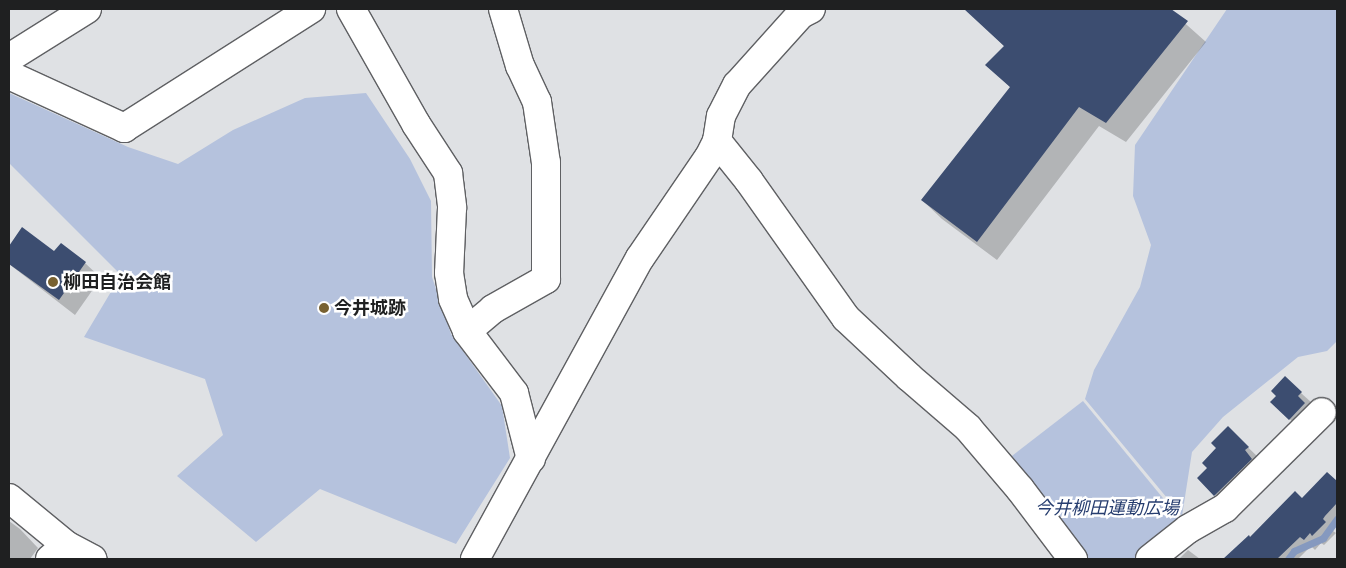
<!DOCTYPE html>
<meta charset="utf-8">
<style>
body{margin:0}
#map{position:relative;width:1346px;height:568px;overflow:hidden;background:#dfe1e4;font-family:Merriweather,"Noto Sans JP",serif}
div>[style]{position:absolute}
[style*='--x']{left:calc(var(--x)*1px);top:calc(var(--y)*1px);width:calc(var(--w)*1px);rotate:calc(var(--a)*1deg)}
.green>*{inset:0;background:#b5c2dd}
.shadow>*{inset:0;background:#0003}
.stream>*{height:7px;margin:-3.5px;padding:0 3.5px;transform-origin:3.5px;border-radius:3.5px;background:#8599bf}
.building>*{inset:0;background:#3c4d70}
.roads{filter:drop-shadow(1px 0 #5f6063) drop-shadow(-1px 0 #5f6063) drop-shadow(0 1px #5f6063) drop-shadow(0 -1px #5f6063)}
.minor>*{height:28px;margin:-14px;padding:0 14px;transform-origin:14px;border-radius:14px;background:#fff}
.tertiary>*{height:28px;margin:-14px;padding:0 14px;transform-origin:14px;border-radius:14px;background:#fff}
.dots>*{width:14px;height:14px;translate:-50% -50%;box-sizing:border-box;border:2px solid #fff;border-radius:50%}
span{translate:-50% -50%;white-space:nowrap;text-align:center;line-height:1.15;-webkit-text-stroke:5px #fff;paint-order:stroke}
.poi-label{font-size:18px;color:#1f2021;font-weight:700}
.left{translate:0 -50%;text-align:left}
.park-label{font-size:18px;color:#263d6f;font-style:italic}
.frame{position:absolute;inset:0;border:10px solid #1f2021;pointer-events:none}
</style>
<div id="map">
<div class="green">
<div style="clip-path:polygon(1227px 9px,1337px 9px,1337px 341px,1327px 351px,1298px 357px,1223px 417px,1192px 452px,1182px 516px,1085px 399px,1094px 370px,1140px 287px,1151px 245px,1133px 196px,1135px 145px)"></div>
<div style="clip-path:polygon(9px 93px,128px 147px,178px 164px,233px 130px,305px 98px,366px 93px,410px 159px,431px 201px,432px 277px,451px 334px,502px 406px,510px 458px,456px 544px,320px 489px,256px 542px,177px 476px,223px 435px,205px 379px,84px 337px,121px 275px,9px 163px)"></div>
<div style="clip-path:polygon(1083px 401px,1181px 520px,1138px 559px,1083px 559px,1008px 459px)"></div>
</div>
<div class="shadow">
<div style="clip-path:polygon(979px 9px,1169px 9px,1206px 42px,1126px 142px,1099px 126px,997px 260px,942px 219px,922px 200px,1011px 88px,987px 65px,1005px 47px,973px 16px)"></div>
<div style="clip-path:polygon(23px 229px,55px 253px,85px 263px,101px 278px,75px 315px,9px 264px,9px 248px)"></div>
<div style="clip-path:polygon(1301px 393px,1312px 403px,1300px 429px,1272px 402px)"></div>
<div style="clip-path:polygon(1228px 428px,1259px 458px,1226px 506px,1199px 478px,1209px 468px)"></div>
<div style="clip-path:polygon(1327px 474px,1337px 483px,1337px 524px,1333px 531px,1336px 533px,1324px 545px,1321px 543px,1315px 550px,1311px 546px,1298px 559px,1225px 559px,1249px 537px,1250px 539px,1302px 500px)"></div>
<div style="clip-path:polygon(9px 521px,20px 529px,38px 548px,30px 559px,9px 559px)"></div>
<div style="clip-path:polygon(1188px 550px,1200px 559px,1179px 559px)"></div>
</div>
<div class="stream">
<div style="--x:1288;--y:559;--w:10;--a:-53"></div>
<div style="--x:1294;--y:551;--w:32;--a:-24"></div>
<div style="--x:1323;--y:538;--w:24;--a:-54"></div>
</div>
<div class="building">
<div style="clip-path:polygon(964px 9px,1171px 9px,1188px 21px,1106px 123px,1079px 107px,977px 242px,921px 200px,1010px 87px,985px 65px,1004px 46px)"></div>
<div style="clip-path:polygon(22px 227px,54px 251px,61px 243px,86px 262px,59px 300px,9px 264px,9px 246px)"></div>
<div style="clip-path:polygon(1285px 376px,1302px 392px,1298px 396px,1305px 403px,1289px 420px,1270px 402px,1276px 396px,1271px 391px)"></div>
<div style="clip-path:polygon(1228px 426px,1249px 447px,1245px 450px,1252px 459px,1214px 496px,1197px 478px,1207px 468px,1202px 463px,1216px 448px,1211px 443px)"></div>
<div style="clip-path:polygon(1327px 472px,1337px 481px,1337px 503px,1325px 516px,1323px 519px,1326px 522px,1312px 536px,1310px 533px,1304px 540px,1300px 537px,1277px 559px,1223px 559px,1249px 535px,1250px 537px,1295px 491px,1302px 498px)"></div>
</div>
<div class="roads">
<div class="minor">
<div style="--x:351;--y:9;--w:132;--a:60.5"></div>
<div style="--x:416;--y:124;--w:59;--a:56.9"></div>
<div style="--x:448;--y:173;--w:35;--a:83"></div>
<div style="--x:452;--y:208;--w:65;--a:92.6"></div>
<div style="--x:449;--y:273;--w:26;--a:81"></div>
<div style="--x:453;--y:299;--w:35;--a:66"></div>
<div style="--x:467;--y:331;--w:78;--a:52.8"></div>
<div style="--x:514;--y:393;--w:68;--a:75.6"></div>
<div style="--x:9;--y:58;--w:92;--a:-32.1"></div>
<div style="--x:9;--y:75;--w:127;--a:24.7"></div>
<div style="--x:124;--y:128;--w:222;--a:-32.5"></div>
<div style="--x:717;--y:141;--w:51;--a:51.3"></div>
<div style="--x:749;--y:181;--w:168;--a:54.7"></div>
<div style="--x:846;--y:318;--w:86;--a:43.1"></div>
<div style="--x:909;--y:377;--w:78;--a:40.8"></div>
<div style="--x:968;--y:428;--w:80;--a:49.6"></div>
<div style="--x:1020;--y:489;--w:88;--a:52.9"></div>
<div style="--x:467;--y:331;--w:34;--a:-40"></div>
<div style="--x:493;--y:309;--w:61;--a:-29.5"></div>
<div style="--x:546;--y:279;--w:116;--a:-90"></div>
<div style="--x:546;--y:163;--w:62;--a:-98.4"></div>
<div style="--x:537;--y:102;--w:40;--a:-115"></div>
<div style="--x:520;--y:66;--w:59;--a:-106.6"></div>
<div style="--x:50;--y:559;--w:21;--a:-41"></div>
<div style="--x:475;--y:559;--w:343;--a:-61.3"></div>
<div style="--x:640;--y:258;--w:122;--a:-55.7"></div>
<div style="--x:709;--y:157;--w:18;--a:-63"></div>
<div style="--x:717;--y:141;--w:25;--a:-81"></div>
<div style="--x:721;--y:116;--w:35;--a:-63"></div>
<div style="--x:737;--y:85;--w:96;--a:-48"></div>
<div style="--x:801;--y:14;--w:11;--a:-27"></div>
<div style="--x:1150;--y:559;--w:48;--a:-38.3"></div>
<div style="--x:1188;--y:529;--w:43;--a:-29.6"></div>
<div style="--x:1225;--y:508;--w:136;--a:-44.7"></div>
</div>
<div class="tertiary">
<div style="--x:9;--y:498;--w:74;--a:39.5"></div>
<div style="--x:66;--y:545;--w:30;--a:28"></div>
</div>
</div>
<div class="dots">
<div style="left:53px;top:282px;background:#786131"></div>
<div style="left:324px;top:308px;background:#786131"></div>
</div>
<div class="poi-label">
<span class="left" style="left:63px;top:282px">柳田自治会館</span>
<span class="left" style="left:334px;top:308px">今井城跡</span>
</div>
<div class="park-label">
<span style="left:1107px;top:508px">今井柳田運動広場</span>
</div>
<div class="frame"></div>
</div>
